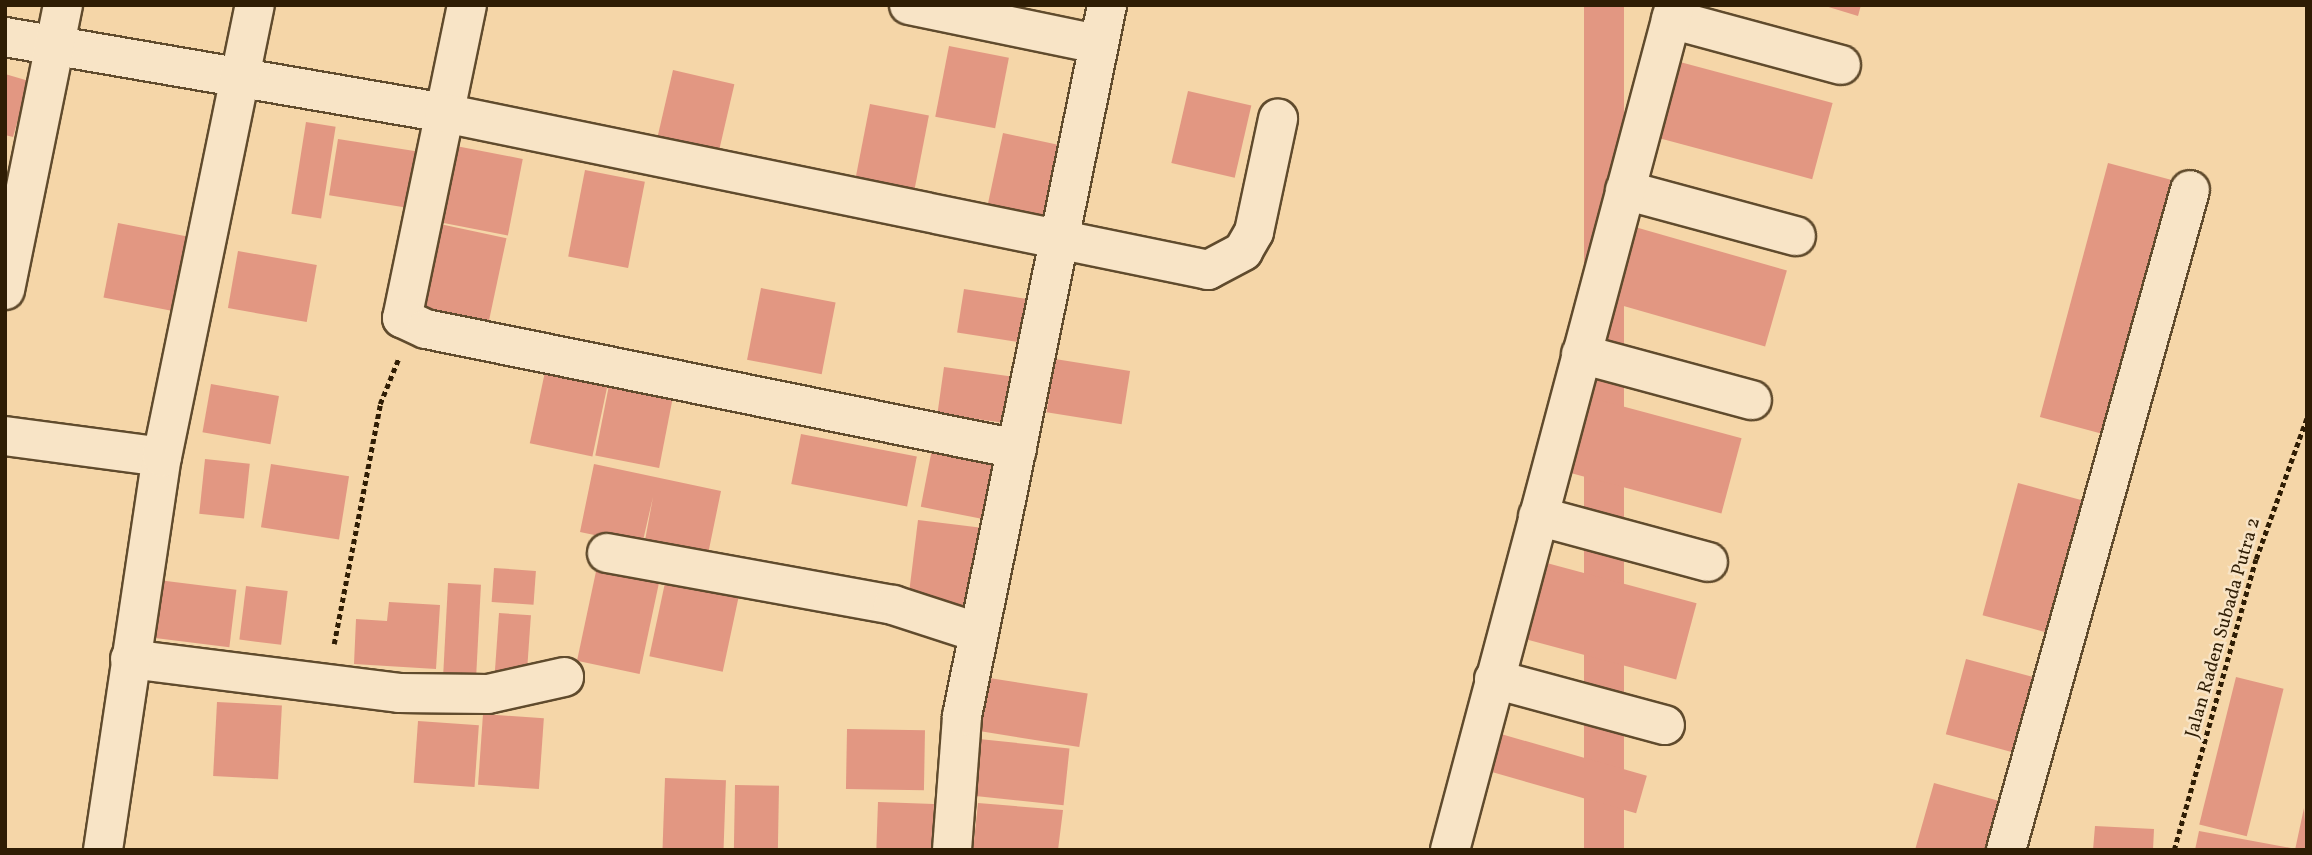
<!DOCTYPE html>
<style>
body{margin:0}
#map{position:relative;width:2312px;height:855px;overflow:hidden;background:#f5d6a8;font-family:Vollkorn,serif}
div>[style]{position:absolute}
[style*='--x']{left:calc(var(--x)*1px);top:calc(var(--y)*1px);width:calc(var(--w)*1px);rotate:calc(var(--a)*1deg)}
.building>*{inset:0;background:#e29782;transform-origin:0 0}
.path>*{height:4.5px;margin-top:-2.25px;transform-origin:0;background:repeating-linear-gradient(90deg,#2f1d04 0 5px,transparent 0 8.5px)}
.roads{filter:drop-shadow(2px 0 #604b2d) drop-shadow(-2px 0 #604b2d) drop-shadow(0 2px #604b2d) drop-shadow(0 -2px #604b2d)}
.street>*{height:38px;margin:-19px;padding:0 19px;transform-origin:19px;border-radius:19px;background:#f8e4c6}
span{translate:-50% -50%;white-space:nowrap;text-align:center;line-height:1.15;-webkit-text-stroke:5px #f8e4c6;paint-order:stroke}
.street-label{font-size:19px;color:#2f1d04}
.frame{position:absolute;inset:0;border:7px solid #2f1d04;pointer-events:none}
</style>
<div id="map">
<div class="building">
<div style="left:1584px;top:5px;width:40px;height:852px"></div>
<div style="clip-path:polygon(1822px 5px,1861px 5px,1858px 16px)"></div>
<div style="left:949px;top:46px;width:61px;height:72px;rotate:11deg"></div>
<div style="left:1680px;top:62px;width:158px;height:79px;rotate:15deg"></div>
<div style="left:673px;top:70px;width:63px;height:76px;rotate:13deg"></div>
<div style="clip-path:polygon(5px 74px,29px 81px,13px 137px,5px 135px)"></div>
<div style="left:1188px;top:91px;width:65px;height:74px;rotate:13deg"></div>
<div style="left:870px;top:104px;width:60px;height:82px;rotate:11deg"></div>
<div style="left:306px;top:122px;width:30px;height:93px;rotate:9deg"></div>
<div style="left:1003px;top:133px;width:61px;height:77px;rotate:12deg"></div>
<div style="left:338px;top:139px;width:79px;height:57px;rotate:9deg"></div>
<div style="left:456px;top:146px;width:68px;height:78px;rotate:11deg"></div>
<div style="left:2108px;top:163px;width:67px;height:263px;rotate:15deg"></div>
<div style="left:585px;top:170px;width:61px;height:88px;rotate:11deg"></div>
<div style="left:118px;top:223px;width:81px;height:76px;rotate:11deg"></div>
<div style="left:440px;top:224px;width:68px;height:85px;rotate:12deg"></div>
<div style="left:1635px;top:227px;width:158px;height:79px;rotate:16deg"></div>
<div style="left:238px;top:251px;width:80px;height:58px;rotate:10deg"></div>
<div style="left:761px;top:288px;width:76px;height:73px;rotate:11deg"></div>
<div style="left:964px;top:289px;width:67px;height:44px;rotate:9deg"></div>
<div style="left:1055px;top:359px;width:76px;height:54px;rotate:9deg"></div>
<div style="left:546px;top:367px;width:64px;height:78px;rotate:12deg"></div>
<div style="left:944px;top:367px;width:68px;height:47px;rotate:8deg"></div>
<div style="left:610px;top:380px;width:65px;height:77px;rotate:11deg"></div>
<div style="left:211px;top:384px;width:69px;height:49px;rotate:10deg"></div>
<div style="left:1588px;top:397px;width:159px;height:78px;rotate:15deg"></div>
<div style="left:801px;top:434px;width:118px;height:51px;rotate:11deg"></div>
<div style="left:933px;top:444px;width:62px;height:64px;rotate:11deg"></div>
<div style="left:205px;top:459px;width:45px;height:55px;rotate:6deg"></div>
<div style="left:271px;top:464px;width:79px;height:64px;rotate:9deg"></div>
<div style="clip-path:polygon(594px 464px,721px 491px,707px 559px,644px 546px,653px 497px,642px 545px,580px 532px)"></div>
<div style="left:2018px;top:483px;width:72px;height:137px;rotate:15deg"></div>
<div style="left:918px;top:520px;width:70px;height:80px;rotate:7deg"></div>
<div style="left:598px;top:562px;width:64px;height:101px;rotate:12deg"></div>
<div style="left:1543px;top:562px;width:159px;height:79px;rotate:15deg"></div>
<div style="left:494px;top:568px;width:42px;height:34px;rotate:4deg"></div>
<div style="left:666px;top:578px;width:75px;height:80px;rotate:12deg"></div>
<div style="left:158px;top:580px;width:79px;height:58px;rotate:7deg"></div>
<div style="left:448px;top:583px;width:33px;height:90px;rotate:3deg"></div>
<div style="left:246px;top:586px;width:42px;height:54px;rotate:7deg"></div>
<div style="clip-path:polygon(389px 602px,440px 605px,436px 669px,354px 664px,356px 619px,387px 621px)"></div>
<div style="left:499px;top:613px;width:32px;height:59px;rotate:4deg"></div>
<div style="left:1966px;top:659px;width:71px;height:78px;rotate:15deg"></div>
<div style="left:983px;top:677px;width:106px;height:54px;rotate:9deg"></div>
<div style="left:2236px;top:677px;width:49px;height:152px;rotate:14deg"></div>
<div style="left:217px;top:702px;width:65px;height:74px;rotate:3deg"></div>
<div style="left:483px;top:714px;width:61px;height:71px;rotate:4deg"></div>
<div style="left:418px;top:721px;width:61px;height:62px;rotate:4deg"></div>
<div style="left:847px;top:729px;width:78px;height:60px;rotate:1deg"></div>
<div style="left:1494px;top:732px;width:159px;height:39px;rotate:16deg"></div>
<div style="left:979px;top:739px;width:91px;height:57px;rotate:6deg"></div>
<div style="left:665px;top:778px;width:61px;height:72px;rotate:2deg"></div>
<div style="clip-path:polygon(1934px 783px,2003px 802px,1989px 850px,1915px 850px)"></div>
<div style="left:735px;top:785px;width:44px;height:65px;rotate:1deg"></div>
<div style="left:878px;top:802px;width:56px;height:48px;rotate:2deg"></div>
<div style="clip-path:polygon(978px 803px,1063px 810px,1058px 850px,973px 850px)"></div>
<div style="clip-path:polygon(2304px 808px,2307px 850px,2295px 850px)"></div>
<div style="clip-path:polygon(2095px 826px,2154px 829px,2153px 850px,2093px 850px)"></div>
<div style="clip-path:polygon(2199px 831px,2291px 848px,2291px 850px,2195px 850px)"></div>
</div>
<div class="path">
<div style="--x:334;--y:644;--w:244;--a:-79.1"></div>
<div style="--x:380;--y:404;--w:48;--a:-67.8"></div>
<div style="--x:2174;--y:850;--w:302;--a:-74.3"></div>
<div style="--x:2256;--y:559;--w:151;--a:-70.2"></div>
</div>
<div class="roads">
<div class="street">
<div style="--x:467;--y:5;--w:320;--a:101.7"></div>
<div style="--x:402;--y:318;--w:26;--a:25"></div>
<div style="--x:426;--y:329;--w:603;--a:11.48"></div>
<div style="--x:909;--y:5;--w:193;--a:11.7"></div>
<div style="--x:1671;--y:19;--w:176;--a:15.1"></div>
<div style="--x:5;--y:37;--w:446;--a:9.8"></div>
<div style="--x:444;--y:113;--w:780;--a:11.61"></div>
<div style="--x:1208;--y:270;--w:40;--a:-28"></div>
<div style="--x:1243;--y:251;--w:22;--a:-60"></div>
<div style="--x:1254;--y:232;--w:116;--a:-78"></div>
<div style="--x:1625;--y:190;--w:177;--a:15.1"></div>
<div style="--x:5;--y:290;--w:291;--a:-78.5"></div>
<div style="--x:1581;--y:354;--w:177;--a:15.1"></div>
<div style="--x:5;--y:436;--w:158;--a:7.6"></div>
<div style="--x:1538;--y:516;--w:176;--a:15.1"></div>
<div style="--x:607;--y:553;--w:291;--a:10.3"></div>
<div style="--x:893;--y:605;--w:90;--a:18"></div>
<div style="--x:130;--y:659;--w:271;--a:7.2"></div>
<div style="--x:399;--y:693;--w:89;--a:0.6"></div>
<div style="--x:488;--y:694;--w:78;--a:-12.6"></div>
<div style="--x:1494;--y:679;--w:177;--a:15.1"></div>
<div style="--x:103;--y:850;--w:397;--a:-81.5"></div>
<div style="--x:162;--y:457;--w:461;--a:-78.4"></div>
<div style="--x:952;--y:850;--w:134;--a:-85.7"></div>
<div style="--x:962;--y:716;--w:726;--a:-78.47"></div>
<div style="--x:1450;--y:850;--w:874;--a:-75.09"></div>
<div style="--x:2006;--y:850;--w:685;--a:-74.42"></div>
</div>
</div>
<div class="street-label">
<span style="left:2224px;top:628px;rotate:-74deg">Jalan Raden Subada Putra 2</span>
</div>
<div class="frame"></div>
</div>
